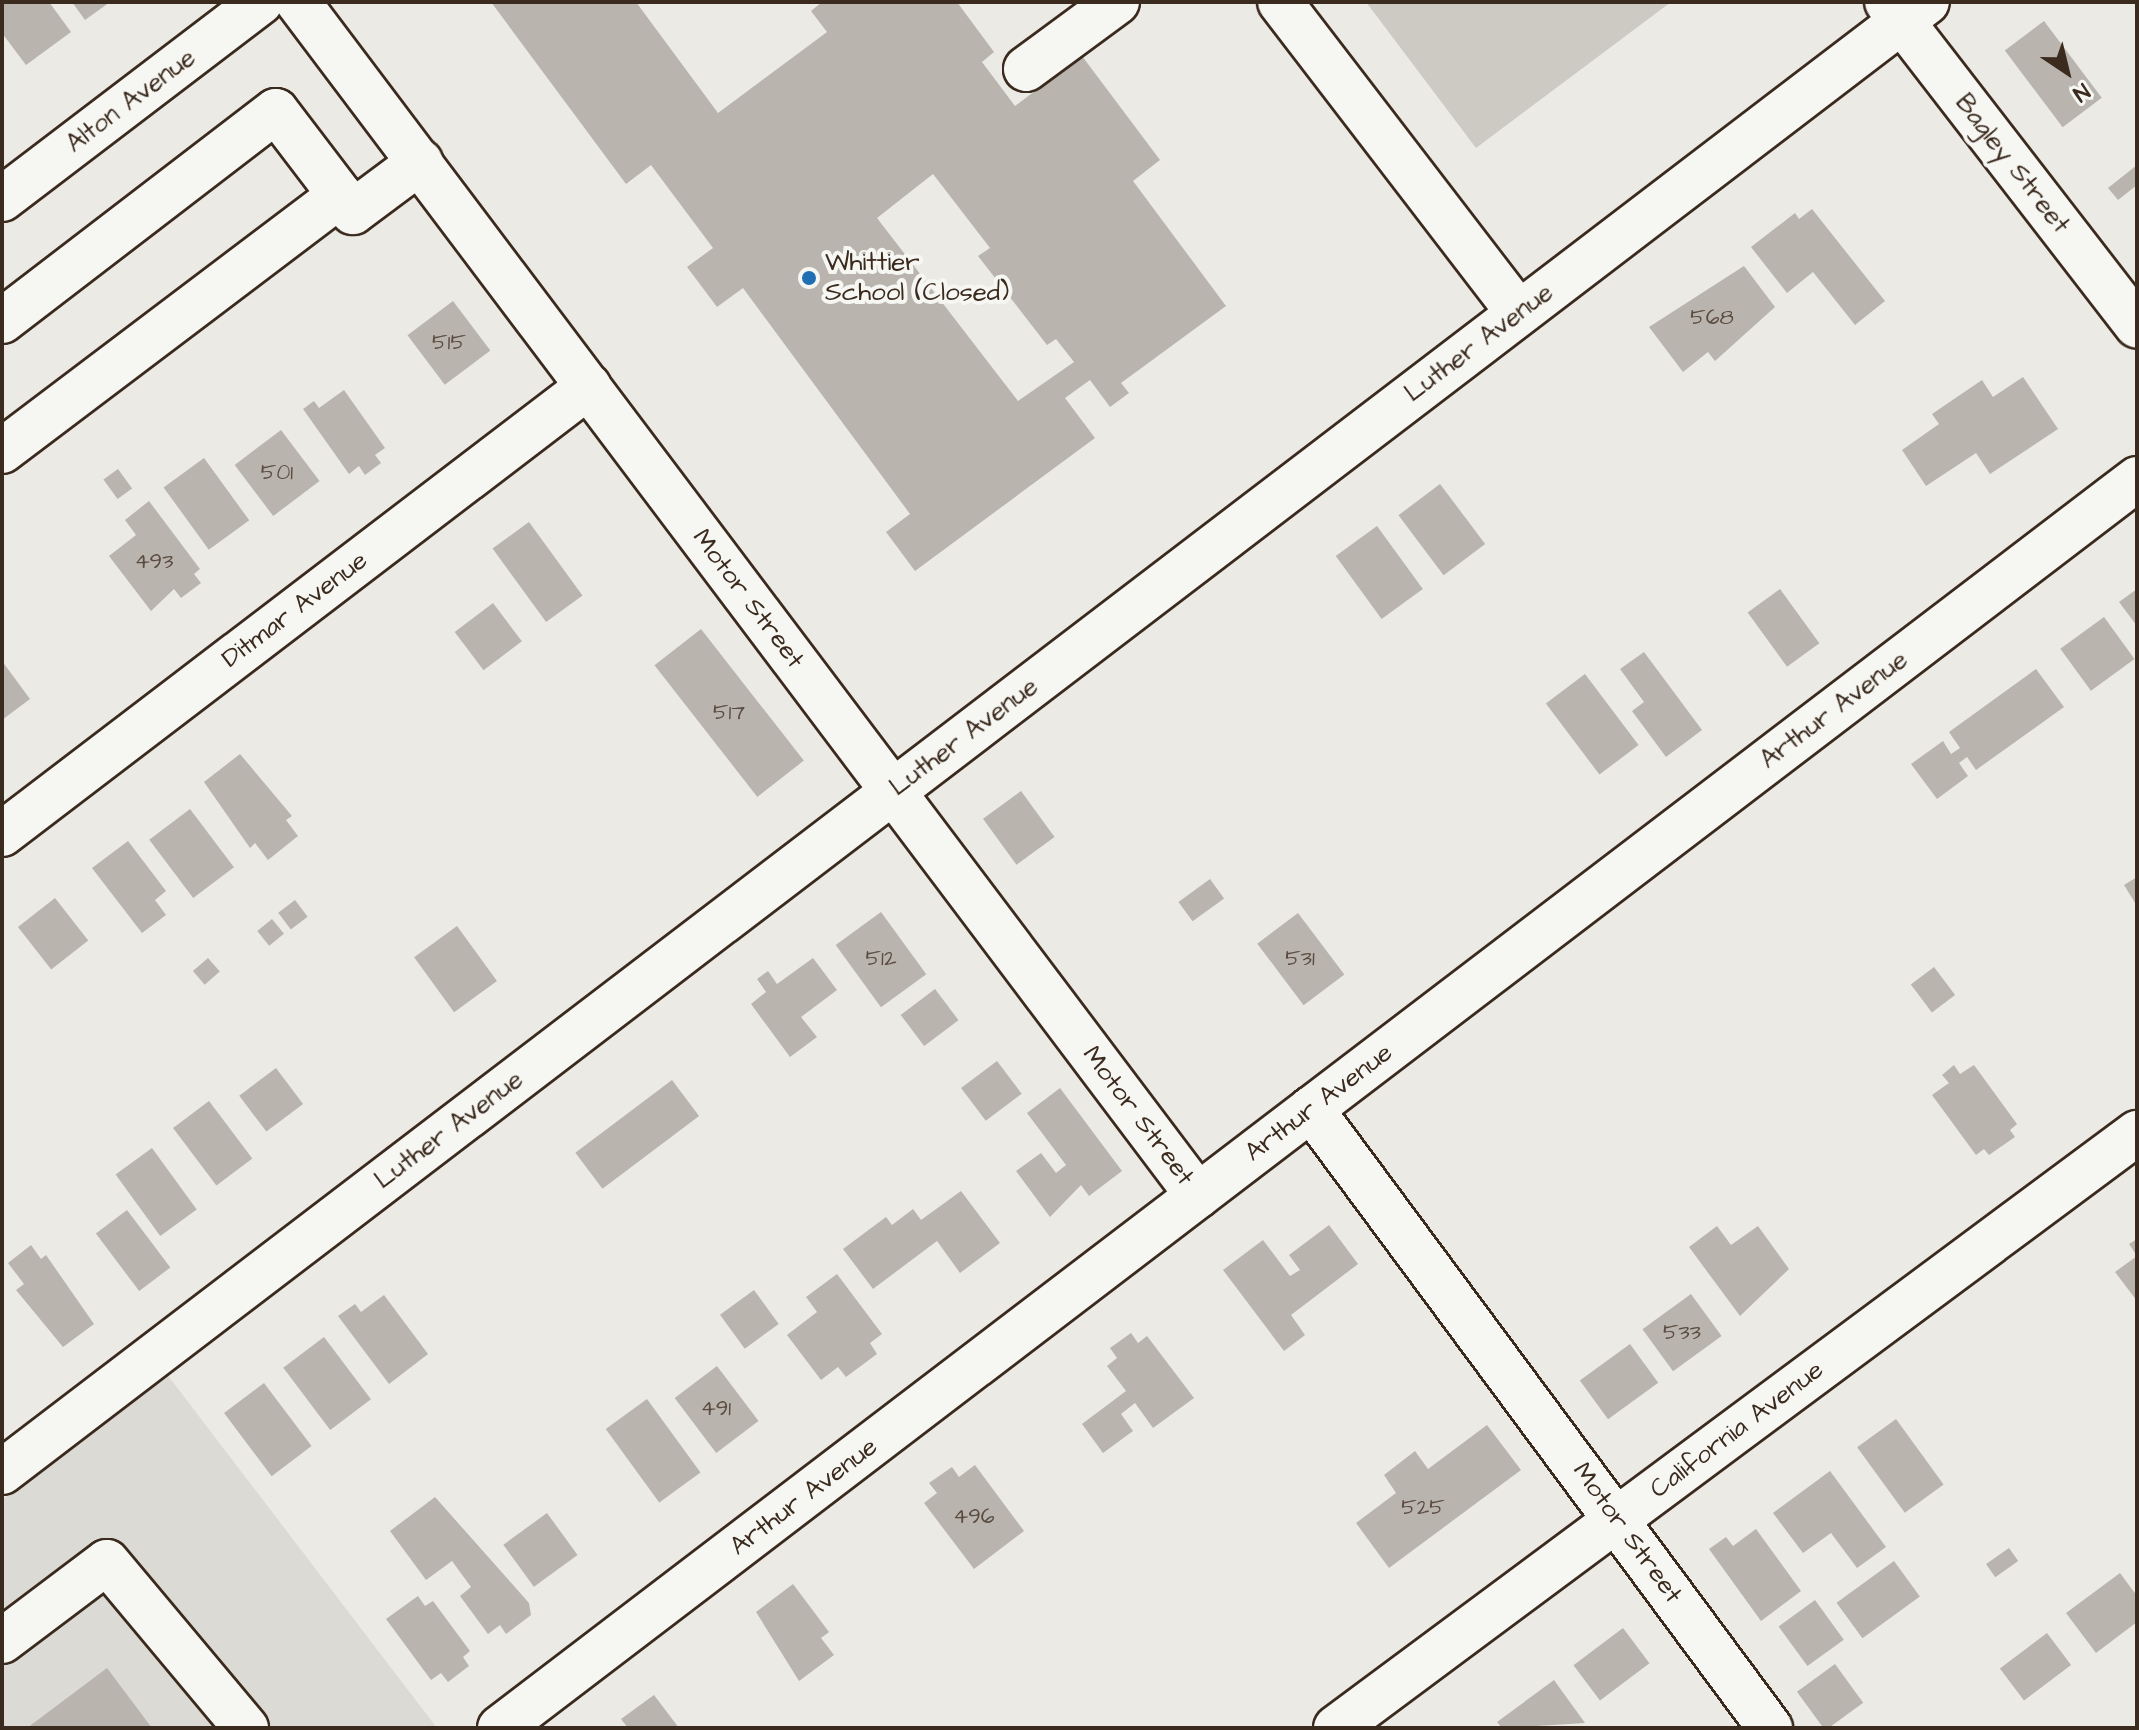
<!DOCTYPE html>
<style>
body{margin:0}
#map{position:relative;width:2139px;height:1730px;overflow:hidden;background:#ebeae5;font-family:"Architects Daughter",sans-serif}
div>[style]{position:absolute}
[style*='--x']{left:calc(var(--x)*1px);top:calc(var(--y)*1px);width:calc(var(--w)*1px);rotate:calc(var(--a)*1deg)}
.built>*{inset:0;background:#dcdad4}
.green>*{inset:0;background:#cdcac4}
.building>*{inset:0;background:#bab4ae;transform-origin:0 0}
.roads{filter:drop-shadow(2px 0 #3b2a1e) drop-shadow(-2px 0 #3b2a1e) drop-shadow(0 2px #3b2a1e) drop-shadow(0 -2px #3b2a1e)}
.minor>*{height:44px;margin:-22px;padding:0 22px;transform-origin:22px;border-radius:22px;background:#f6f6f2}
.dots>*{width:22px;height:22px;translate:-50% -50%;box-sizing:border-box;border:4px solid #f6f6f2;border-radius:50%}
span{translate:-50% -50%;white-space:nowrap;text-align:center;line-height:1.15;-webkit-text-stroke:8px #f6f6f2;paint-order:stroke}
.number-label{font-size:22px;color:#5b4c42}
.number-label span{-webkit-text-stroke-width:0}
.street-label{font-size:26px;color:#3b2a1e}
.poi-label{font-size:26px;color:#3b2a1e}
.left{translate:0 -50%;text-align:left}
.frame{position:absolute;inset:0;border:4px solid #3b2a1e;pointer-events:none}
.north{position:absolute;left:2027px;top:32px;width:80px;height:80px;-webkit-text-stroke:6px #f6f6f2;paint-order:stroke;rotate:145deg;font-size:22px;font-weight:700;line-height:32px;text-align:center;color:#3b2a1e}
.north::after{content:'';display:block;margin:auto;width:28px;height:36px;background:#3b2a1e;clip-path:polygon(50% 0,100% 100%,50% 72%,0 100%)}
</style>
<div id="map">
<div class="built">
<div style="clip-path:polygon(166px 1373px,437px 1728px,2px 1728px,2px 1500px)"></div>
</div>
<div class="green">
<div style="clip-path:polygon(1366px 2px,1671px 2px,1476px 148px)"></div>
</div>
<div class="building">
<div style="clip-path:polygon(2px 2px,49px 2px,71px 32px,26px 65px,2px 33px)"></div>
<div style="clip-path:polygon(72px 2px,110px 2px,85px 20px)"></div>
<div style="clip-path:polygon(evenodd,491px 2px,636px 2px,718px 113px,827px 32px,811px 11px,822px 2px,957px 2px,994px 52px,982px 62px,1015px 106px,1082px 56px,1160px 160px,1133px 181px,1226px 306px,1121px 383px,1129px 393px,1110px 407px,1090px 380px,1065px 398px,1095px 438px,915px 571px,886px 532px,910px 514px,743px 288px,717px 307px,687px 267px,713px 248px,651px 165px,626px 184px,491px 2px,933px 174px,990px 248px,978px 256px,1047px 345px,1056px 339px,1074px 362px,1018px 401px,877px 218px,933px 174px)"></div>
<div style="left:2044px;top:21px;width:96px;height:49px;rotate:53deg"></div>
<div style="clip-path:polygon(2137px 165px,2137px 185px,2118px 200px,2108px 188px)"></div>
<div style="clip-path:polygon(1812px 209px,1885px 301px,1855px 325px,1813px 272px,1787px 293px,1751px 247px,1795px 213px,1799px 219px)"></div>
<div style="clip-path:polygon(1744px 266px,1775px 307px,1715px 361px,1708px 352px,1683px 372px,1649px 327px)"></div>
<div style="left:453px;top:301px;width:62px;height:57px;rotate:53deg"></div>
<div style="clip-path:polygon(2023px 377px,2058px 429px,1990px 474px,1976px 453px,1926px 486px,1902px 450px,1939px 424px,1932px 414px,1982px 380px,1993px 397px)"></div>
<div style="clip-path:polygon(344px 390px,385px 448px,375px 455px,381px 463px,365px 475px,359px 466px,349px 474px,303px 409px,314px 401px,319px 408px)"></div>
<div style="left:281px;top:430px;width:64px;height:58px;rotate:53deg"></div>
<div style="left:204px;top:458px;width:77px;height:50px;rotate:54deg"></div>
<div style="left:118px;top:469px;width:24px;height:18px;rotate:54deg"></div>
<div style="left:1440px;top:484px;width:75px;height:52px;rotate:53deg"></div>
<div style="clip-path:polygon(149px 501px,200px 569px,194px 574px,201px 583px,181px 598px,174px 589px,151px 611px,109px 556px,136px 535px,125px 520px)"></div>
<div style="left:529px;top:522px;width:91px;height:45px;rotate:54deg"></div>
<div style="left:1377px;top:526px;width:78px;height:51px;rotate:54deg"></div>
<div style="left:1780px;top:589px;width:67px;height:40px;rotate:54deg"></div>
<div style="clip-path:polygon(2137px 589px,2137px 626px,2119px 602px)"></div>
<div style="left:493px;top:603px;width:48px;height:48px;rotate:53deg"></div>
<div style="left:2104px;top:617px;width:52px;height:54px;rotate:54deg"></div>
<div style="left:701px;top:629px;width:167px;height:59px;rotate:52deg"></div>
<div style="clip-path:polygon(1644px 652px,1702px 730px,1666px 757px,1632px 711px,1644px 702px,1620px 669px)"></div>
<div style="clip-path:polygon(2px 661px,30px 699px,2px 720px)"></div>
<div style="clip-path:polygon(2036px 669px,2064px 707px,1976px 770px,1967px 757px,1959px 763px,1968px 776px,1937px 799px,1911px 764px,1943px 741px,1951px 754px,1960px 748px,1949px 732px)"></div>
<div style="left:1585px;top:674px;width:89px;height:49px;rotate:53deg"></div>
<div style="clip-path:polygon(240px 754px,292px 816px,286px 820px,298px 836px,268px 860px,255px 843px,250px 848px,204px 782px)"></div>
<div style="left:1021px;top:791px;width:57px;height:47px;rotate:54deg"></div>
<div style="left:190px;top:809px;width:73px;height:51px;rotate:53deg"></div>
<div style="clip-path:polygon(128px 841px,166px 891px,155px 900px,166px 915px,142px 933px,92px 868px)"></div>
<div style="clip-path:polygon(2137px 877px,2137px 906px,2124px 885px)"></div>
<div style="left:1210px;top:879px;width:24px;height:39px;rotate:54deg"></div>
<div style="left:55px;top:898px;width:54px;height:47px;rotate:52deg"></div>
<div style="left:295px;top:900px;width:21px;height:21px;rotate:53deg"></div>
<div style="left:881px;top:912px;width:77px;height:56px;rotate:54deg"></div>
<div style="left:1298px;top:913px;width:77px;height:51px;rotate:53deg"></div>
<div style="left:272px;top:919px;width:19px;height:19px;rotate:51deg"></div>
<div style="left:457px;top:926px;width:68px;height:53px;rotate:54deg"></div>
<div style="left:208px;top:958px;width:18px;height:20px;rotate:49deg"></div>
<div style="clip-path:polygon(813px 958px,837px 990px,801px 1017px,817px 1037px,790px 1057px,751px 1004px,766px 992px,757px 979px,768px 971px,777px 984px)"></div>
<div style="left:1934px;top:967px;width:35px;height:29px;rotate:53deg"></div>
<div style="left:935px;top:989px;width:39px;height:43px;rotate:53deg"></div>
<div style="left:997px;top:1061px;width:41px;height:45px;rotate:53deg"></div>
<div style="clip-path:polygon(1954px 1065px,1960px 1074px,1974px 1065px,2017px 1124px,2010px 1130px,2015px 1137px,1989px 1155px,1984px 1149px,1976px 1155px,1932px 1095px,1949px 1083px,1942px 1075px)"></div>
<div style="left:276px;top:1068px;width:45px;height:46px;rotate:53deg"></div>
<div style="left:672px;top:1080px;width:45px;height:121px;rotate:53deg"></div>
<div style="clip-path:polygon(1060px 1088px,1122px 1171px,1089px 1196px,1081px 1185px,1050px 1217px,1016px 1171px,1041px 1153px,1056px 1173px,1066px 1165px,1027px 1113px)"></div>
<div style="left:209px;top:1101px;width:72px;height:45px;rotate:53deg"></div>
<div style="left:152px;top:1148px;width:76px;height:45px;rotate:54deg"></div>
<div style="clip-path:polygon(961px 1191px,1000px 1243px,960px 1273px,937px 1241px,873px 1289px,843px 1249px,886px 1217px,892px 1225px,913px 1209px,921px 1220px)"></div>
<div style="left:127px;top:1210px;width:72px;height:39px;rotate:53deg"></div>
<div style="clip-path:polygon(1329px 1225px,1358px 1264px,1291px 1315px,1305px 1335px,1284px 1351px,1223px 1270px,1263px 1240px,1290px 1276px,1300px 1270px,1289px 1255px)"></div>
<div style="clip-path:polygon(1717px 1226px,1731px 1245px,1758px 1226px,1789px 1269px,1740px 1316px,1689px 1247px)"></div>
<div style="clip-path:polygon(2137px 1239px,2137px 1301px,2115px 1272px,2137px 1256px,2129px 1244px)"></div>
<div style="clip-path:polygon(31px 1245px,41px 1259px,46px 1255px,94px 1324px,63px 1347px,16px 1290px,24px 1284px,8px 1263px)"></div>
<div style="clip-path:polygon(837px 1274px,882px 1334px,870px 1343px,877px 1354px,846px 1377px,838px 1367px,821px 1380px,787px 1335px,817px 1312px,806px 1297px)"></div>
<div style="left:754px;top:1290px;width:42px;height:42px;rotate:54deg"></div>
<div style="left:1691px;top:1294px;width:52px;height:60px;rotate:54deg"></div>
<div style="clip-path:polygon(384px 1295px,428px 1354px,389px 1384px,338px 1316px,355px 1304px,361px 1312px)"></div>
<div style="clip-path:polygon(1131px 1333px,1138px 1343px,1147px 1336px,1194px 1398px,1153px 1428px,1135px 1403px,1121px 1414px,1133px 1431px,1103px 1453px,1082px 1424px,1126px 1391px,1107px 1366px,1117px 1358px,1110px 1348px)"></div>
<div style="left:324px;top:1337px;width:78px;height:51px;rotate:53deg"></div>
<div style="left:1630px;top:1344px;width:48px;height:62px;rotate:54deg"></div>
<div style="left:717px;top:1366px;width:69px;height:53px;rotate:53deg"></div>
<div style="left:264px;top:1383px;width:79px;height:50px;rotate:53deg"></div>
<div style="left:647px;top:1399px;width:91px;height:51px;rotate:54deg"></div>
<div style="left:1896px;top:1419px;width:81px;height:48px;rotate:54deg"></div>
<div style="clip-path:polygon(1487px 1425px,1521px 1470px,1389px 1568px,1356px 1523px,1396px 1493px,1384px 1475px,1415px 1451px,1428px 1469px)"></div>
<div style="clip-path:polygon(975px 1465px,1024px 1531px,974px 1569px,924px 1503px,937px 1493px,929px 1483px,952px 1467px,959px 1477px)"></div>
<div style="clip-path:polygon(1830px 1471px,1886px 1547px,1857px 1568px,1831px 1533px,1803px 1553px,1773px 1513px)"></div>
<div style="clip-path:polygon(435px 1497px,529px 1603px,531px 1615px,506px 1634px,500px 1625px,488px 1634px,460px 1596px,471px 1587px,452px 1561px,426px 1580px,390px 1531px)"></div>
<div style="left:547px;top:1513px;width:52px;height:54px;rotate:54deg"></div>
<div style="clip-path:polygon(1756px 1529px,1801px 1591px,1761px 1621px,1709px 1549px,1726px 1537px,1733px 1546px)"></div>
<div style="left:2009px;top:1548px;width:16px;height:28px;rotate:55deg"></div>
<div style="left:1894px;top:1561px;width:44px;height:71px;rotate:54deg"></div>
<div style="clip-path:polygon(2120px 1573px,2137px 1596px,2137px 1622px,2096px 1653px,2066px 1613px)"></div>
<div style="clip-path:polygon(793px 1584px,829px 1632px,821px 1638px,834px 1655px,799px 1681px,756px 1612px)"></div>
<div style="clip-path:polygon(418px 1596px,425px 1606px,433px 1601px,470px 1651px,463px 1657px,469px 1666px,448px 1682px,441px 1673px,431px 1680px,386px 1619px)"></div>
<div style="left:1815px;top:1600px;width:49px;height:45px;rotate:54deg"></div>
<div style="left:1623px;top:1628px;width:44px;height:62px;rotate:53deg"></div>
<div style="left:2047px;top:1633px;width:40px;height:59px;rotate:53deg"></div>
<div style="left:1835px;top:1664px;width:48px;height:47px;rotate:54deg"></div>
<div style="clip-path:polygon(107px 1668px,152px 1728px,27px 1728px)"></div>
<div style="clip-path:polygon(1554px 1680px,1585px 1723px,1502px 1728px,1497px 1722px)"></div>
<div style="clip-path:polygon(654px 1695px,679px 1728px,628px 1728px,621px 1719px)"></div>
</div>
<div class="roads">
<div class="minor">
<div style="--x:298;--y:2;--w:1495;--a:52.99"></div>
<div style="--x:1280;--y:2;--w:392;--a:52.5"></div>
<div style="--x:1887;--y:2;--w:409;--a:52.3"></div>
<div style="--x:1026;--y:69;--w:113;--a:-36.4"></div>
<div style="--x:2;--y:199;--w:325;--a:-37.3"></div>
<div style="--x:2;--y:321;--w:345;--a:-37.5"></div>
<div style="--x:276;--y:111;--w:127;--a:52.7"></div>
<div style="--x:353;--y:212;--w:84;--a:-36.7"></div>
<div style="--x:2;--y:451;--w:424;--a:-37.1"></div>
<div style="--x:2;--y:834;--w:738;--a:-37.35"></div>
<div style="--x:1311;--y:1109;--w:771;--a:53.44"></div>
<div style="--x:2;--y:1472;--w:2422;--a:-37.37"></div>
<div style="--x:2;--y:1641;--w:131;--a:-37"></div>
<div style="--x:107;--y:1562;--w:217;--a:50.1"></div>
<div style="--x:500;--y:1728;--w:2059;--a:-37.34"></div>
<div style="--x:1336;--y:1728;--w:998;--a:-36.61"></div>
</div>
</div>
<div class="dots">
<div style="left:809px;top:278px;background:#1f6fb2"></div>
</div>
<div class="number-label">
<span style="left:1712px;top:318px">568</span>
<span style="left:449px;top:343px">515</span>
<span style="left:277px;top:473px">501</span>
<span style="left:154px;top:562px">493</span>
<span style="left:729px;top:713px">517</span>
<span style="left:881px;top:959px">512</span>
<span style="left:1300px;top:959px">531</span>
<span style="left:1682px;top:1333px">533</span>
<span style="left:716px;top:1409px">491</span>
<span style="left:1423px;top:1508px">525</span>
<span style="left:974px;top:1517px">496</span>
</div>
<div class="street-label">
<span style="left:131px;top:101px;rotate:-37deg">Alton Avenue</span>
<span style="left:2012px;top:164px;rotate:52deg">Bagley Street</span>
<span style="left:1479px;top:343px;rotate:-37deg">Luther Avenue</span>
<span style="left:748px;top:599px;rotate:53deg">Motor Street</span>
<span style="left:295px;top:610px;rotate:-37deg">Ditmar Avenue</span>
<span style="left:1834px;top:710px;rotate:-37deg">Arthur Avenue</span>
<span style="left:964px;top:737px;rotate:-37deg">Luther Avenue</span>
<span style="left:1319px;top:1103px;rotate:-37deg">Arthur Avenue</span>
<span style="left:1138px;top:1116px;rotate:53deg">Motor Street</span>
<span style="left:449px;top:1130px;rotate:-37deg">Luther Avenue</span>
<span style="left:1737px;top:1430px;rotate:-37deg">California Avenue</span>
<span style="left:804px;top:1497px;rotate:-37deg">Arthur Avenue</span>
<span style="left:1627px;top:1533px;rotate:54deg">Motor Street</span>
</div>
<div class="poi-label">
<span class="left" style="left:825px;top:278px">Whittier<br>School (Closed)</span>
</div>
<div class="frame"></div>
<div class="north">N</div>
</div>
